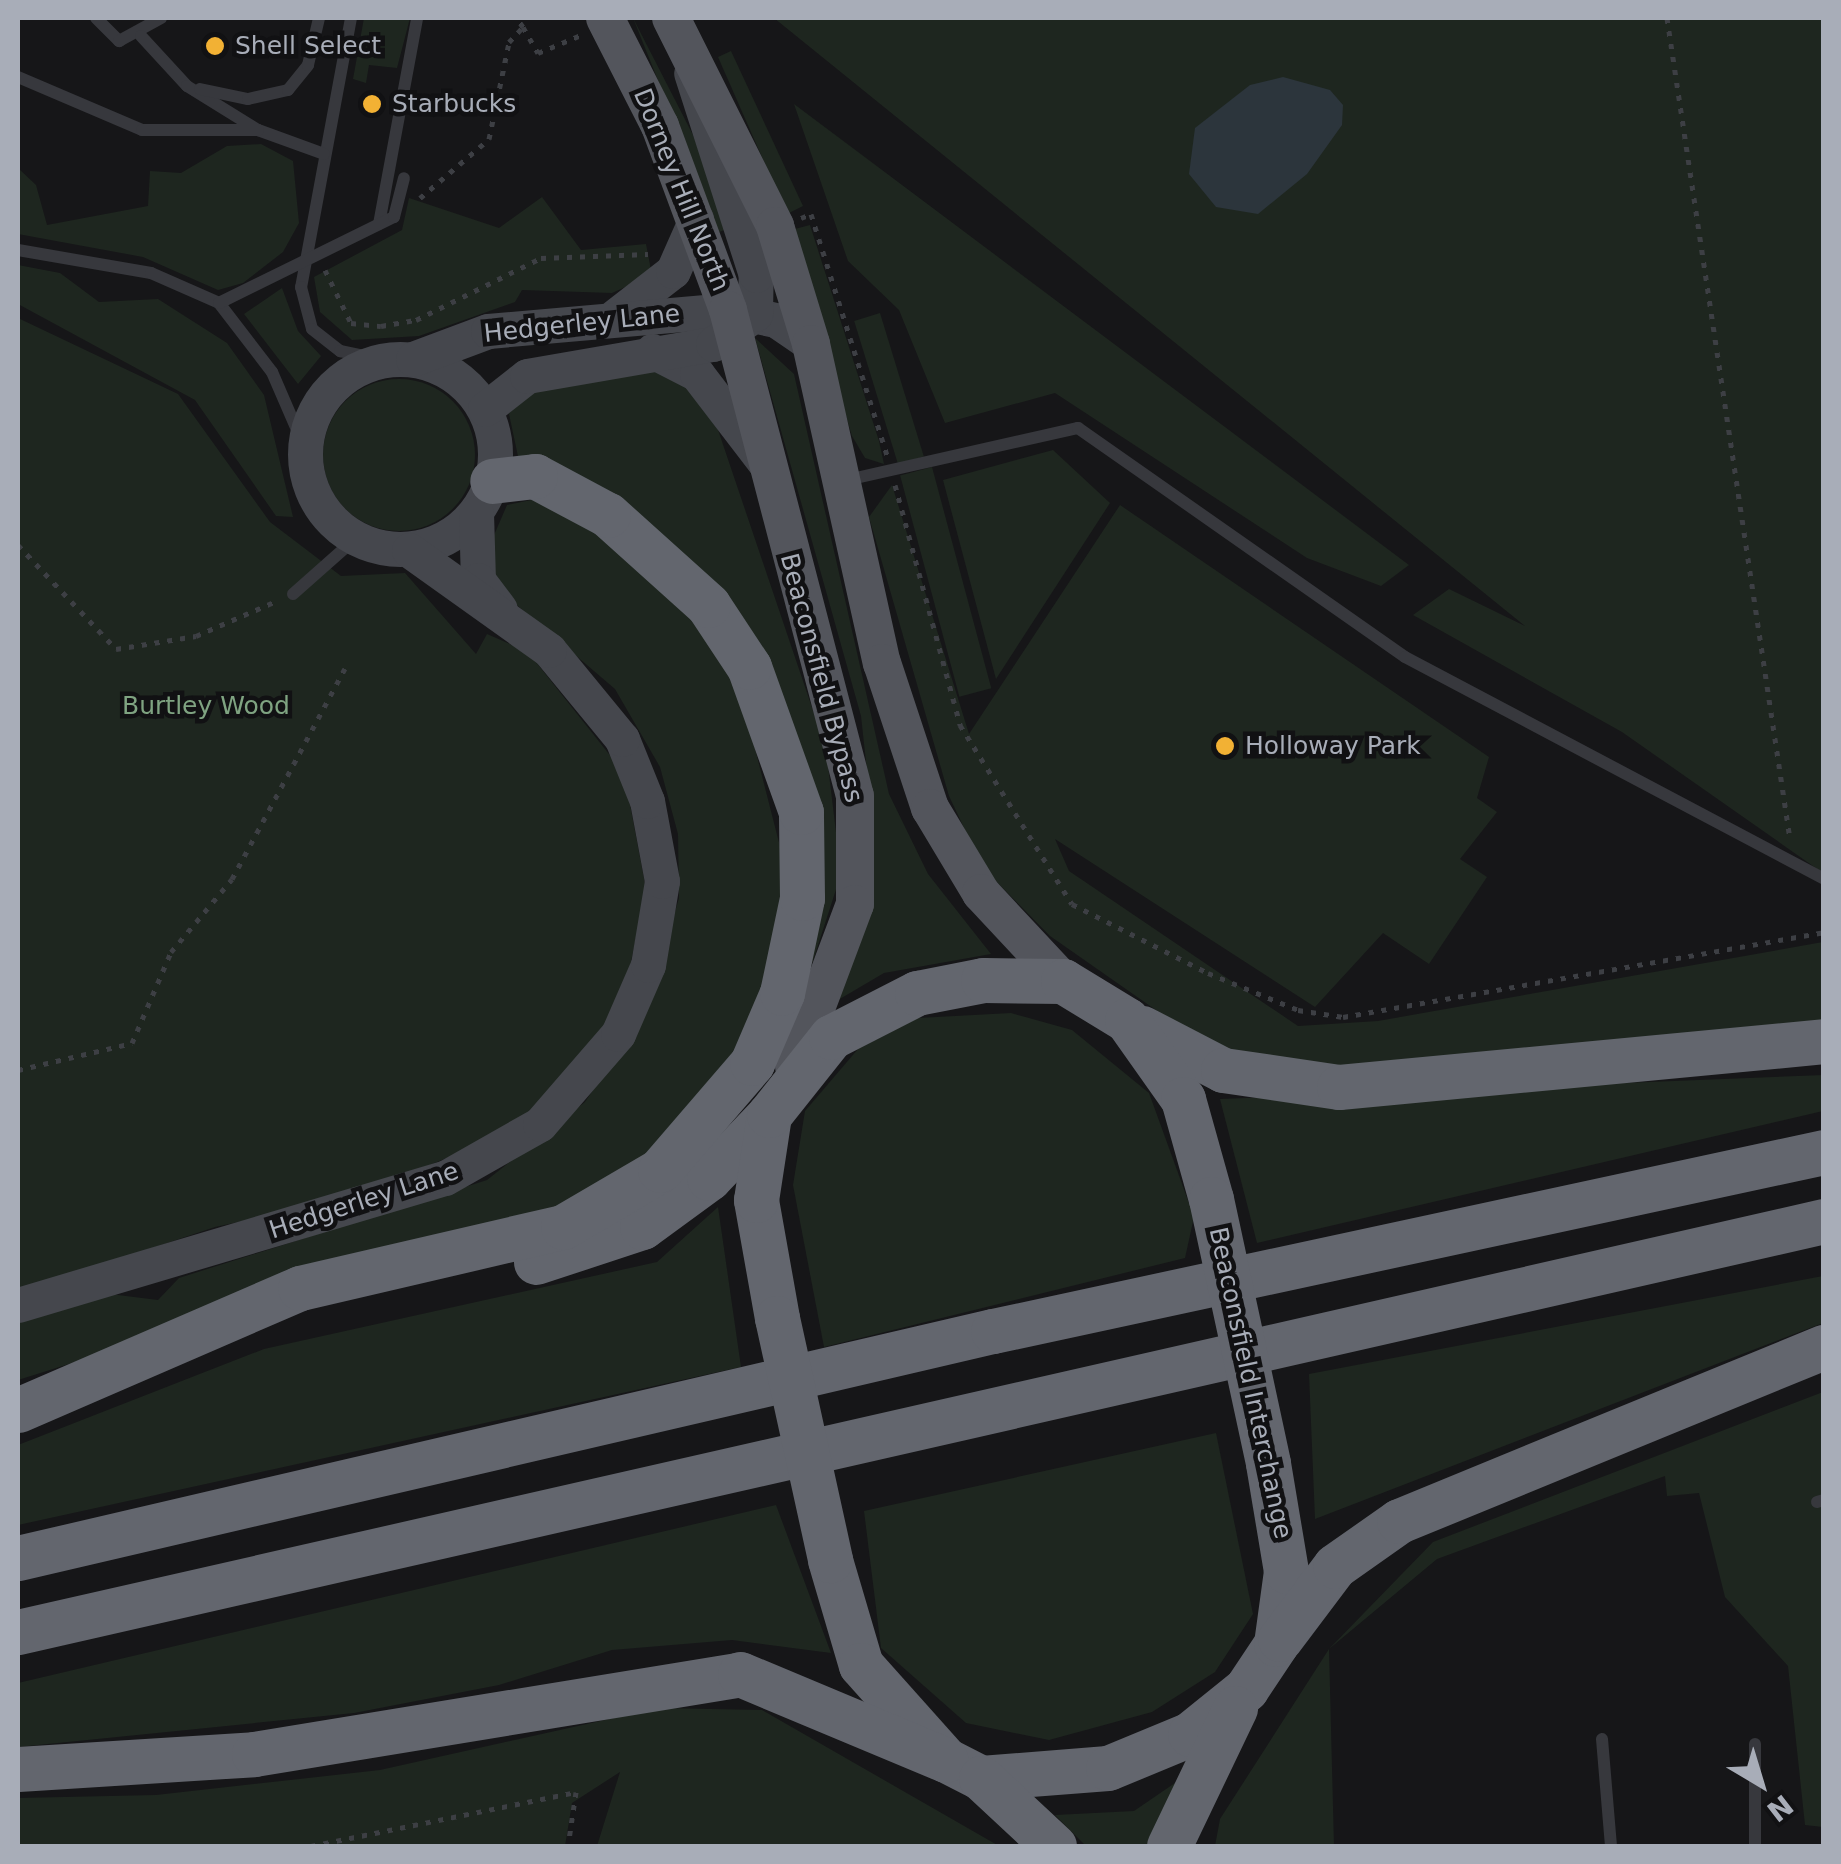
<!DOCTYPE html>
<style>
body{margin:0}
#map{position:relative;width:1841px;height:1864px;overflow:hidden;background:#161618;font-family:"DejaVu Sans",sans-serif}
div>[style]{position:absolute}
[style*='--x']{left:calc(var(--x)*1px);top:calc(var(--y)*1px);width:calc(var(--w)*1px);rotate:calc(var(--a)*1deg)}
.green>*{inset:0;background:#1e261f;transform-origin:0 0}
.round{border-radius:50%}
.water>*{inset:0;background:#2c353c}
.path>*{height:5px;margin-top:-2.5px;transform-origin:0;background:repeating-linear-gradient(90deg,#3d3f44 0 5px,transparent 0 13px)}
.lane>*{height:12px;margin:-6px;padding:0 6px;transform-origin:6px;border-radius:6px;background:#37383d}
.secondary>*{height:35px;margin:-17.5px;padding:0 17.5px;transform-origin:17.5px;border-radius:17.5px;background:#45474d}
.secondary>.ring{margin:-17.5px;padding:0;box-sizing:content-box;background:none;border:35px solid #45474d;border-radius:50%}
.primary>*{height:38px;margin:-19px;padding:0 19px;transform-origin:19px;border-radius:19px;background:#53555c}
.highway>*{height:45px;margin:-22.5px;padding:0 22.5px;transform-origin:22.5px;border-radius:22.5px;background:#63666e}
.highway-bridge>*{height:45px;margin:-22.5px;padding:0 22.5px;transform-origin:22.5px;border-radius:22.5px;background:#63666e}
.dots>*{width:28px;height:28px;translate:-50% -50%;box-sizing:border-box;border:5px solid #111113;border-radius:50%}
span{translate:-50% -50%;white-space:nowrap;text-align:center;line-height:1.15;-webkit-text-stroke:9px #111113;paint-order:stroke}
.poi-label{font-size:25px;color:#a8adb8}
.left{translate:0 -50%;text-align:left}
.street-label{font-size:25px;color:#a8adb8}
.park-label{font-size:25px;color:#7fa381}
.frame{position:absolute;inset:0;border:20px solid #a8adb8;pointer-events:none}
.north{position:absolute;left:1711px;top:1734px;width:100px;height:100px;-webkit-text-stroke:8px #111113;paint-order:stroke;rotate:142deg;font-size:28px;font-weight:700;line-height:40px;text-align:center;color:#a8adb8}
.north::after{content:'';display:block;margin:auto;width:35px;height:45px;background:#a8adb8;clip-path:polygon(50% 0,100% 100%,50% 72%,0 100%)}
</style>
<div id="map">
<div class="green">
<div style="clip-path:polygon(364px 18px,410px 18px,397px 68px,369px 65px,366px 83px,353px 79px)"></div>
<div style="clip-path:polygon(633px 18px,693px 135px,727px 229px,719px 232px)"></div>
<div style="clip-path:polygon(774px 18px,1823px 18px,1823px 873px,1622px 732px,1413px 615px,1449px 589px,1525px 626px)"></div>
<div style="clip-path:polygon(731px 51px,803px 206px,787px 214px,718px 57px)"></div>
<div style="clip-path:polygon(794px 104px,1409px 565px,1381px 586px,1307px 558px,1055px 393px,945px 423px,899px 310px,848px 261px)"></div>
<div style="clip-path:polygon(261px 144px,293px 161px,299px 223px,283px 252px,243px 283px,218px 290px,143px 257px,18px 234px,18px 168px,36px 185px,47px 225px,148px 206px,150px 171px,181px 173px,227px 146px)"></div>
<div style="clip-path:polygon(542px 197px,581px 250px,646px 244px,652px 275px,612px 293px,522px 290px,515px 302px,419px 336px,352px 340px,320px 312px,314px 277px,402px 230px,409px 198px,499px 228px)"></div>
<div style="clip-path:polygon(810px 225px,879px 441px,884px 464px,865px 458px,852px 436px,791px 230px)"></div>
<div style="clip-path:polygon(18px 265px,60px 273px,99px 302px,158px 299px,227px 343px,264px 395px,293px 517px,276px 516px,195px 400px,18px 304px)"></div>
<div style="clip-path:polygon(282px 288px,298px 331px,321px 356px,298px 384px,244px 314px)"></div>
<div style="left:880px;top:313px;width:150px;height:27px;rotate:73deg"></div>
<div style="clip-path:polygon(18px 318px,178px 394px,270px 522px,341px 576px,405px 573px,476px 654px,487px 634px,528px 652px,624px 773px,646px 889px,626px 986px,577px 1073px,494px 1139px,345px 1199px,215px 1227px,18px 1293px)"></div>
<div style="clip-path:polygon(755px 338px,794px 374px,889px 794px,928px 874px,991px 954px,884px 973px,833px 1003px,869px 789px,861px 716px)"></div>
<div style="clip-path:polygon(643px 368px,678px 380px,712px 412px,826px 749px,841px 874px,790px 1032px,797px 985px,777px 692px,519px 461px,509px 414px,517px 390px)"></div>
<div class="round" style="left:323px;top:379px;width:152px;height:152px"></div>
<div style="clip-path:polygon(1053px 450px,1110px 503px,996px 679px,943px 480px)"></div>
<div style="left:932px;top:467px;width:229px;height:33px;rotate:75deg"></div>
<div style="clip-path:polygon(892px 485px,969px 734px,1120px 505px,1489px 757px,1477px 798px,1497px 812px,1460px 859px,1487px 877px,1429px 964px,1383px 933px,1315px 1007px,1055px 839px,1069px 871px,1298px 1026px,1378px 1021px,1823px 942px,1823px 1021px,1307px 1069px,1226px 1059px,1050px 936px,983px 868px,949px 796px,869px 517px)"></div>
<div style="clip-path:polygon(541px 498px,600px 531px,699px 623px,738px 682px,786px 870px,781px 929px,740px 1053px,649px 1164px,565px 1208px,18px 1380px,18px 1323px,110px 1294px,158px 1300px,179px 1278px,487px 1180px,585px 1102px,647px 1009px,679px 898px,678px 834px,660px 767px,615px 689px,505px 595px,485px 556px,507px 505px)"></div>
<div style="clip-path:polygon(1011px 1013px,1072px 1030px,1149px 1093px,1194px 1217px,1185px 1258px,824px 1347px,793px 1185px,805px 1111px,858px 1049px,918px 1018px)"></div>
<div style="clip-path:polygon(1824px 1075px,1823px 1111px,1257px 1243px,1220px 1099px)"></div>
<div style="clip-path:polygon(718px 1207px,741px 1367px,18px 1525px,18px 1445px,264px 1349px,657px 1262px)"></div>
<div style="clip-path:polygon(1823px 1276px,1823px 1323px,1315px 1519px,1309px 1374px)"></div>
<div style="clip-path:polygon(1823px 1392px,1823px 1827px,1805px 1825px,1788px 1666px,1725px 1597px,1699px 1493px,1667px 1496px,1665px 1476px,1437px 1559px,1329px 1649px,1334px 1846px,1215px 1846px,1220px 1819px,1329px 1649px,1433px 1542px)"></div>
<div style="clip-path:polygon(1216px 1433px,1253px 1614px,1215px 1672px,1152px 1712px,1049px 1740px,966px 1723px,881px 1648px,864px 1511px)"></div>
<div style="clip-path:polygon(776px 1505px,831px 1653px,732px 1640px,612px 1650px,499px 1685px,354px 1713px,18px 1747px,18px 1683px)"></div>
<div style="clip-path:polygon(659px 1708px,762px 1710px,999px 1846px,597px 1846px,620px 1772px,572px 1803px,565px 1846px,18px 1846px,18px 1798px,156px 1795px,380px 1770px)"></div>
<div style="clip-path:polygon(1191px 1772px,1162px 1846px,1086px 1846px,1055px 1815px,1134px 1811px)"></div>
</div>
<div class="water">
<div style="clip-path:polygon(1283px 77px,1330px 90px,1343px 105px,1342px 125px,1307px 174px,1258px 214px,1216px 207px,1189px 174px,1195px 128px,1250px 85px)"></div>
</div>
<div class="path">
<div style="--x:1667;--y:18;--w:830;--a:81.48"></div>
<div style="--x:523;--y:27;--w:30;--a:60"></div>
<div style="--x:538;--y:53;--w:47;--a:-22.7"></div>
<div style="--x:420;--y:198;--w:91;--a:-40.5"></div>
<div style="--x:489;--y:139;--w:99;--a:-78.3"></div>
<div style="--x:509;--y:42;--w:21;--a:-47"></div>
<div style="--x:523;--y:27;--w:11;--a:-124"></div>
<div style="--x:801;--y:218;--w:11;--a:-22"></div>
<div style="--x:811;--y:214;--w:253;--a:72.5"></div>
<div style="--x:325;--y:270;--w:59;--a:63.9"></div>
<div style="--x:351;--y:323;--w:30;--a:6"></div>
<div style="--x:381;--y:326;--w:36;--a:-10"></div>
<div style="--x:416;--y:320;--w:140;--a:-26.4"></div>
<div style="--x:541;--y:258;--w:107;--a:-2.1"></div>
<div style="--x:895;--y:485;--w:249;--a:74.8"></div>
<div style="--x:960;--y:725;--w:211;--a:58"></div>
<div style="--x:1072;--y:904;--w:153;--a:26.9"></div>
<div style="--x:1208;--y:973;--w:97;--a:22.3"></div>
<div style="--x:1298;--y:1010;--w:46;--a:8.8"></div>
<div style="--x:1343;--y:1017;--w:488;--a:-10"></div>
<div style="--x:18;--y:545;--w:143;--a:46.7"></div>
<div style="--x:116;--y:649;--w:81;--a:-9.2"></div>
<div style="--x:196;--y:636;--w:87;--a:-23.6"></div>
<div style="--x:18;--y:1070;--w:117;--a:-13.3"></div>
<div style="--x:132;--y:1043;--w:99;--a:-66.8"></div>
<div style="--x:171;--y:952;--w:95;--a:-50.1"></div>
<div style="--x:232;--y:879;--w:239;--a:-61.8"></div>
<div style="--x:311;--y:1846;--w:270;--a:-11.5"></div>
<div style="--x:576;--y:1792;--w:55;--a:98.4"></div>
</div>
<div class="lane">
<div style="--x:96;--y:18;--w:33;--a:45"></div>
<div style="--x:119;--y:41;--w:48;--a:-28.7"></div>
<div style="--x:351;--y:18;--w:274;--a:100.5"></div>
<div style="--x:301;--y:287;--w:43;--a:75.3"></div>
<div style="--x:312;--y:329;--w:36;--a:38"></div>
<div style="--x:340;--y:351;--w:45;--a:11.6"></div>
<div style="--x:141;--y:36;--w:68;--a:47.4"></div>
<div style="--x:187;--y:86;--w:84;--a:31.8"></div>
<div style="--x:258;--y:130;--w:70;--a:20"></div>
<div style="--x:18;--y:77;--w:135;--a:23.1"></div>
<div style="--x:142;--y:130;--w:116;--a:0"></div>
<div style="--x:200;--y:89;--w:49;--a:11.8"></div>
<div style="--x:248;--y:99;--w:41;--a:-12.7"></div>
<div style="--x:288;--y:90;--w:32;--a:-51"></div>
<div style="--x:308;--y:65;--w:48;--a:-76.8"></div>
<div style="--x:379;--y:224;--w:209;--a:-79.5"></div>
<div style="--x:18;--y:250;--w:135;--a:9.8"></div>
<div style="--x:151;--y:273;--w:74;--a:23.8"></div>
<div style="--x:219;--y:303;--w:87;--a:52.5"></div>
<div style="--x:272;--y:372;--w:81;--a:66.6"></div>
<div style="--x:219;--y:303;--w:195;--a:-26.2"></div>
<div style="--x:394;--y:217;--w:40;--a:-75.6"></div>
<div style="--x:847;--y:480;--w:237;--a:-12.7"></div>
<div style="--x:1078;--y:428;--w:399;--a:35"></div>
<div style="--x:1405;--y:657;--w:474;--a:27.9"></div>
<div style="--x:293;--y:594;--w:83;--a:-41.6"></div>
<div style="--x:1817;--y:1502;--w:7;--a:-16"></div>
<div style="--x:1602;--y:1739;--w:107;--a:85.2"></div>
<div style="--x:1755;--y:1744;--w:102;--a:90"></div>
</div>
<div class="secondary">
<div style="--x:615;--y:316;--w:73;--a:-37.8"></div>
<div style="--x:673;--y:271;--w:57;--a:-66.1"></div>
<div style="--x:652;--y:351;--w:51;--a:27.1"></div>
<div style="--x:697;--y:374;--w:112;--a:52.6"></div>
<div class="ring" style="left:305px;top:359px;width:155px;height:155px"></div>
<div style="--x:413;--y:359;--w:80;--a:-20.5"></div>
<div style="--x:488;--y:331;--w:241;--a:-5"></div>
<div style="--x:728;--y:310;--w:49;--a:11.8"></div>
<div style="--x:776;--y:320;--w:42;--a:34.4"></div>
<div style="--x:485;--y:409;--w:53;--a:-38.2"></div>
<div style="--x:527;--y:376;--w:189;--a:-9.8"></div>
<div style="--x:713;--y:344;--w:52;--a:-35.5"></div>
<div style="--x:755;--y:314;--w:39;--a:-89"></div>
<div style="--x:756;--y:275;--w:212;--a:-107.8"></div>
<div style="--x:476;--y:513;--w:67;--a:88.3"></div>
<div style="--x:478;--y:580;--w:36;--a:53"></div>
<div style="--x:18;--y:1305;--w:445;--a:-16.6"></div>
<div style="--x:445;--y:1178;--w:109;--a:-29.6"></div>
<div style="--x:540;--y:1124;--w:119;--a:-49.1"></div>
<div style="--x:618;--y:1034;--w:75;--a:-66.5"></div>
<div style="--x:648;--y:965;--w:85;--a:-80.5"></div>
<div style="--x:662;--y:881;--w:81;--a:-100.6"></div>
<div style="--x:647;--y:801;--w:67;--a:-112"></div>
<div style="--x:622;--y:739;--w:115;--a:-129.4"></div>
<div style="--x:549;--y:650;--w:172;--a:-144.5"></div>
</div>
<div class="primary">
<div style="--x:605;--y:18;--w:121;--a:63"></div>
<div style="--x:660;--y:126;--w:196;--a:69.7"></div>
<div style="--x:728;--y:310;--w:502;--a:75.36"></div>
<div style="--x:855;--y:796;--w:108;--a:90"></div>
<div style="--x:855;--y:904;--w:174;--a:110.5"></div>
<div style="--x:671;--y:18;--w:233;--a:63.4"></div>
<div style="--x:775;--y:226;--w:123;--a:73"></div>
<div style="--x:811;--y:344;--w:327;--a:77.5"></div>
<div style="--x:882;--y:663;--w:153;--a:71.7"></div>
<div style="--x:930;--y:808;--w:99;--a:59"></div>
<div style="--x:981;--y:893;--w:120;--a:47"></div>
</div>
<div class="highway">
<div style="--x:1142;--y:1028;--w:91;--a:27.4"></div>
<div style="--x:1223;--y:1070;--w:117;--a:8.3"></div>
<div style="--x:1339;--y:1087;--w:487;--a:-5.4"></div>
<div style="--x:536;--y:1262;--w:112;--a:-18.3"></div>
<div style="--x:642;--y:1227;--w:83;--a:-36.2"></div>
<div style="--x:709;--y:1178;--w:87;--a:-46.4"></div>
<div style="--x:777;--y:1318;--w:120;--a:-100.1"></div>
<div style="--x:756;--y:1200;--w:86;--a:-81.3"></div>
<div style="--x:769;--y:1115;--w:100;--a:-51.5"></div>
<div style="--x:831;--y:1037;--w:97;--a:-27.1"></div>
<div style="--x:917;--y:993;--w:67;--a:-11.1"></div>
<div style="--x:983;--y:980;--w:80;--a:0.7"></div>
<div style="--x:1063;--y:981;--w:75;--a:31.4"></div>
<div style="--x:1127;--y:1020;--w:97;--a:54.7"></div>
<div style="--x:1183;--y:1099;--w:104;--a:74.4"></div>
<div style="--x:18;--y:1410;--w:307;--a:-23.4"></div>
<div style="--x:300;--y:1288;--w:270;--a:-13.1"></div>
<div style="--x:563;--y:1227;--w:113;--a:-30.4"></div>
<div style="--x:660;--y:1170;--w:141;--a:-49.3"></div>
<div style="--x:752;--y:1063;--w:76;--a:-66.8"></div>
<div style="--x:782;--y:993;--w:97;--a:-78.1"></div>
<div style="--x:802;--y:898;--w:86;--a:-90.7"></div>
<div style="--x:801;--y:812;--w:154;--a:-109.7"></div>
<div style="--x:749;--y:667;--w:74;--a:-123.5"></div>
<div style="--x:708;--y:605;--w:135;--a:-138"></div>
<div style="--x:608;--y:515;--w:83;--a:-151.9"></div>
<div style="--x:535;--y:476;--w:43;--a:173.4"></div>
<div style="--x:18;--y:1558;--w:1001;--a:-13.11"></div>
<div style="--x:993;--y:1331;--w:850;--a:-12.16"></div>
<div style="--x:830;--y:1560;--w:109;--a:73.6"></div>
<div style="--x:861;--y:1665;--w:127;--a:48.2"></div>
<div style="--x:946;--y:1760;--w:39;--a:27"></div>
<div style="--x:981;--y:1778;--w:127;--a:-4.5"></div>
<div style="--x:1108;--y:1768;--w:89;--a:-22.5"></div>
<div style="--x:1190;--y:1734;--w:72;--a:-38.8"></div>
<div style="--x:1246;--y:1689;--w:54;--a:-56.3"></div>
<div style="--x:1276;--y:1644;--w:74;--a:-82.2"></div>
<div style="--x:1286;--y:1571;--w:109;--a:-99.5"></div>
<div style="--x:18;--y:1632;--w:1852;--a:-12.82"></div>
<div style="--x:1280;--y:1639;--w:91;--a:-53"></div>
<div style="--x:1335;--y:1566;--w:78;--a:-35.1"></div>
<div style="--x:1399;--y:1521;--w:459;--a:-22.3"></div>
<div style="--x:18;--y:1769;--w:236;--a:-3.6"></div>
<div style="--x:254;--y:1754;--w:493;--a:-9.3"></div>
<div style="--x:740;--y:1674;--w:223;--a:22.7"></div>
<div style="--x:981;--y:1778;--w:100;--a:43"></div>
<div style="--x:1169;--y:1846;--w:153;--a:-64.4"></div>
</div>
<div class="highway-bridge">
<div style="--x:1211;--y:1199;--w:270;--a:77.8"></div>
<div style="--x:777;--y:1318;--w:248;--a:77.6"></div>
</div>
<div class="dots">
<div style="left:215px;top:46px;background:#f2b134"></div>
<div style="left:372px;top:104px;background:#f2b134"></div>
<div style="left:1225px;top:746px;background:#f2b134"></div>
</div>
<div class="poi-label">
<span class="left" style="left:235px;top:46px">Shell Select</span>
<span class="left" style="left:392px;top:104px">Starbucks</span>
<span class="left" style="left:1245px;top:746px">Holloway Park</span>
</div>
<div class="street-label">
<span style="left:681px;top:190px;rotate:68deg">Dorney Hill North</span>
<span style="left:582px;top:324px;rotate:-6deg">Hedgerley Lane</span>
<span style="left:821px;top:678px;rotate:75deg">Beaconsfield Bypass</span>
<span style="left:364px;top:1201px;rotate:-18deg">Hedgerley Lane</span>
<span style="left:1250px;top:1383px;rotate:78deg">Beaconsfield Interchange</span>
</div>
<div class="park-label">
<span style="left:206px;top:706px">Burtley Wood</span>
</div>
<div class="frame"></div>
<div class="north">N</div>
</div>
